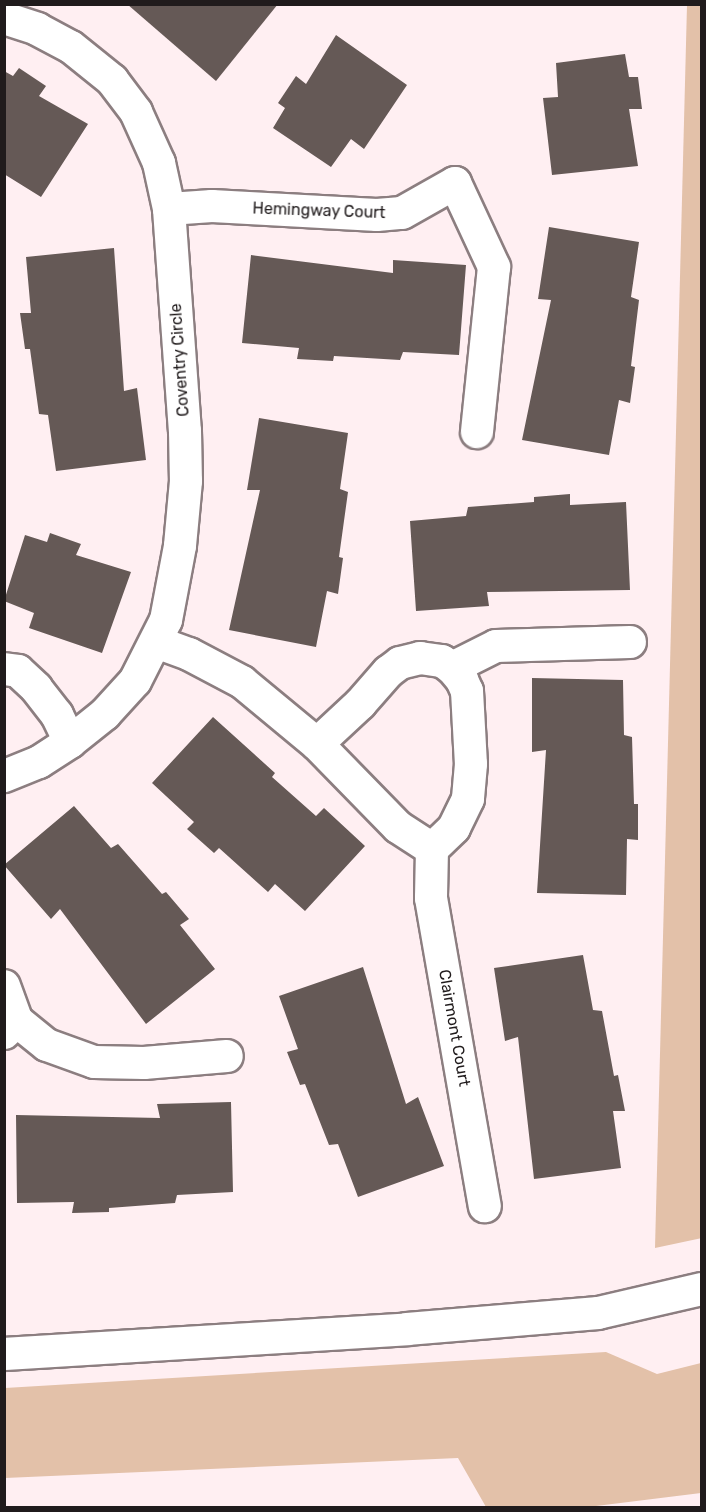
<!DOCTYPE html>
<style>
body{margin:0}
#map{position:relative;width:706px;height:1512px;overflow:hidden;background:#ffeff2;font-family:Rubik,sans-serif}
div>[style]{position:absolute}
[style*='--x']{left:calc(var(--x)*1px);top:calc(var(--y)*1px);width:calc(var(--w)*1px);rotate:calc(var(--a)*1deg)}
.green>*{inset:0;background:#e3c1a9}
.building>*{inset:0;background:#655956}
.roads{filter:drop-shadow(2px 0 #8c7e80) drop-shadow(-2px 0 #8c7e80) drop-shadow(0 2px #8c7e80) drop-shadow(0 -2px #8c7e80)}
.street>*{height:32px;margin:-16px;padding:0 16px;transform-origin:16px;border-radius:16px;background:#fff}
span{translate:-50% -50%;white-space:nowrap;text-align:center;line-height:1.15;-webkit-text-stroke:6px #fff;paint-order:stroke}
.street-label{font-size:16px;color:#201b1c}
.frame{position:absolute;inset:0;border:6px solid #201b1c;pointer-events:none}
</style>
<div id="map">
<div class="green">
<div style="clip-path:polygon(701px 4px,702px 1238px,655px 1248px,687px 5px)"></div>
<div style="clip-path:polygon(606px 1352px,657px 1374px,701px 1363px,701px 1493px,588px 1507px,486px 1507px,458px 1458px,5px 1478px,5px 1388px)"></div>
</div>
<div class="building">
<div style="clip-path:polygon(127px 4px,278px 4px,216px 81px)"></div>
<div style="clip-path:polygon(336px 35px,407px 85px,364px 149px,351px 139px,331px 167px,273px 128px,285px 108px,278px 103px,296px 76px,306px 84px)"></div>
<div style="clip-path:polygon(625px 54px,629px 77px,638px 77px,642px 109px,629px 109px,638px 166px,552px 175px,543px 98px,558px 97px,556px 63px)"></div>
<div style="clip-path:polygon(19px 68px,46px 86px,39px 96px,88px 124px,41px 197px,4px 174px,4px 71px,13px 76px)"></div>
<div style="clip-path:polygon(549px 227px,639px 242px,631px 297px,639px 300px,631px 366px,635px 367px,630px 403px,619px 400px,609px 455px,522px 440px,551px 300px,538px 299px)"></div>
<div style="clip-path:polygon(114px 248px,124px 391px,137px 388px,146px 460px,56px 471px,48px 415px,39px 414px,30px 349px,25px 349px,20px 313px,31px 313px,26px 257px)"></div>
<div style="clip-path:polygon(251px 255px,393px 273px,393px 260px,466px 265px,459px 355px,403px 352px,400px 360px,334px 356px,333px 361px,297px 359px,299px 348px,242px 343px)"></div>
<div style="clip-path:polygon(259px 418px,348px 433px,340px 489px,348px 492px,339px 557px,343px 558px,338px 594px,327px 591px,316px 647px,229px 630px,260px 490px,247px 490px)"></div>
<div style="clip-path:polygon(570px 494px,570px 505px,626px 502px,630px 590px,487px 592px,489px 606px,416px 611px,410px 521px,466px 516px,468px 507px,534px 502px,534px 497px)"></div>
<div style="clip-path:polygon(50px 533px,81px 544px,76px 555px,131px 572px,102px 653px,29px 628px,34px 613px,4px 601px,25px 535px,47px 542px)"></div>
<div style="clip-path:polygon(532px 678px,623px 680px,624px 735px,632px 737px,634px 804px,638px 804px,638px 840px,627px 839px,626px 895px,537px 893px,546px 750px,532px 752px)"></div>
<div style="clip-path:polygon(213px 717px,275px 773px,272px 777px,316px 816px,324px 808px,365px 846px,305px 911px,275px 884px,268px 892px,219px 848px,214px 853px,187px 829px,194px 822px,152px 783px)"></div>
<div style="clip-path:polygon(74px 806px,111px 848px,118px 844px,162px 894px,166px 892px,189px 919px,180px 925px,215px 969px,146px 1024px,60px 909px,51px 919px,4px 865px)"></div>
<div style="clip-path:polygon(583px 955px,593px 1010px,602px 1011px,614px 1076px,618px 1075px,625px 1111px,613px 1111px,621px 1168px,534px 1179px,518px 1037px,505px 1041px,494px 968px)"></div>
<div style="clip-path:polygon(363px 967px,406px 1104px,418px 1097px,444px 1166px,358px 1197px,338px 1144px,329px 1145px,305px 1084px,300px 1085px,287px 1052px,298px 1049px,279px 996px)"></div>
<div style="clip-path:polygon(231px 1102px,233px 1192px,177px 1195px,175px 1203px,109px 1208px,109px 1212px,72px 1213px,74px 1202px,17px 1203px,16px 1115px,160px 1118px,157px 1104px)"></div>
</div>
<div class="roads">
<div class="street">
<div style="--x:4;--y:18;--w:35;--a:18"></div>
<div style="--x:37;--y:29;--w:38;--a:28"></div>
<div style="--x:71;--y:47;--w:53;--a:38.8"></div>
<div style="--x:112;--y:80;--w:40;--a:53"></div>
<div style="--x:136;--y:112;--w:56;--a:65.7"></div>
<div style="--x:159;--y:163;--w:47;--a:77.7"></div>
<div style="--x:169;--y:209;--w:223;--a:85.9"></div>
<div style="--x:185;--y:431;--w:50;--a:88.9"></div>
<div style="--x:186;--y:481;--w:65;--a:95.3"></div>
<div style="--x:180;--y:546;--w:75;--a:100.7"></div>
<div style="--x:166;--y:620;--w:68;--a:116.9"></div>
<div style="--x:135;--y:681;--w:45;--a:132.3"></div>
<div style="--x:105;--y:714;--w:45;--a:141.3"></div>
<div style="--x:70;--y:742;--w:37;--a:147"></div>
<div style="--x:39;--y:762;--w:38;--a:158"></div>
<div style="--x:169;--y:209;--w:43;--a:-4"></div>
<div style="--x:212;--y:206;--w:165;--a:3.1"></div>
<div style="--x:377;--y:215;--w:25;--a:-5"></div>
<div style="--x:402;--y:213;--w:61;--a:-29.5"></div>
<div style="--x:455;--y:183;--w:93;--a:65.1"></div>
<div style="--x:494;--y:267;--w:166;--a:95.9"></div>
<div style="--x:156;--y:642;--w:35;--a:20"></div>
<div style="--x:189;--y:654;--w:60;--a:27.8"></div>
<div style="--x:242;--y:682;--w:97;--a:39.6"></div>
<div style="--x:317;--y:744;--w:116;--a:45.7"></div>
<div style="--x:398;--y:827;--w:40;--a:32.9"></div>
<div style="--x:452;--y:668;--w:16;--a:50"></div>
<div style="--x:462;--y:680;--w:12;--a:66"></div>
<div style="--x:467;--y:691;--w:73;--a:86.9"></div>
<div style="--x:471;--y:764;--w:35;--a:95"></div>
<div style="--x:468;--y:799;--w:32;--a:116"></div>
<div style="--x:454;--y:828;--w:30;--a:136"></div>
<div style="--x:432;--y:849;--w:49;--a:91.2"></div>
<div style="--x:431;--y:898;--w:313;--a:80.1"></div>
<div style="--x:4;--y:669;--w:14;--a:8"></div>
<div style="--x:18;--y:671;--w:25;--a:43"></div>
<div style="--x:36;--y:688;--w:34;--a:52"></div>
<div style="--x:57;--y:715;--w:30;--a:64"></div>
<div style="--x:317;--y:744;--w:59;--a:-42.9"></div>
<div style="--x:360;--y:704;--w:43;--a:-48.8"></div>
<div style="--x:388;--y:672;--w:15;--a:-37"></div>
<div style="--x:400;--y:663;--w:21;--a:-14"></div>
<div style="--x:420;--y:658;--w:22;--a:8"></div>
<div style="--x:442;--y:661;--w:12;--a:35"></div>
<div style="--x:452;--y:668;--w:49;--a:-26.6"></div>
<div style="--x:496;--y:646;--w:134;--a:-1.7"></div>
<div style="--x:4;--y:986;--w:37;--a:70"></div>
<div style="--x:4;--y:1033;--w:18;--a:-43"></div>
<div style="--x:17;--y:1021;--w:38;--a:39"></div>
<div style="--x:47;--y:1045;--w:50;--a:19.9"></div>
<div style="--x:94;--y:1062;--w:50;--a:1.1"></div>
<div style="--x:144;--y:1063;--w:83;--a:-4.8"></div>
<div style="--x:4;--y:1354;--w:404;--a:-3.5"></div>
<div style="--x:407;--y:1329;--w:192;--a:-4.8"></div>
<div style="--x:598;--y:1313;--w:107;--a:-13"></div>
</div>
</div>
<div class="street-label">
<span style="left:319px;top:211px;rotate:2deg">Hemingway Court</span>
<span style="left:180px;top:360px;rotate:-94deg">Coventry Circle</span>
<span style="left:454px;top:1028px;rotate:80deg">Clairmont Court</span>
</div>
<div class="frame"></div>
</div>
